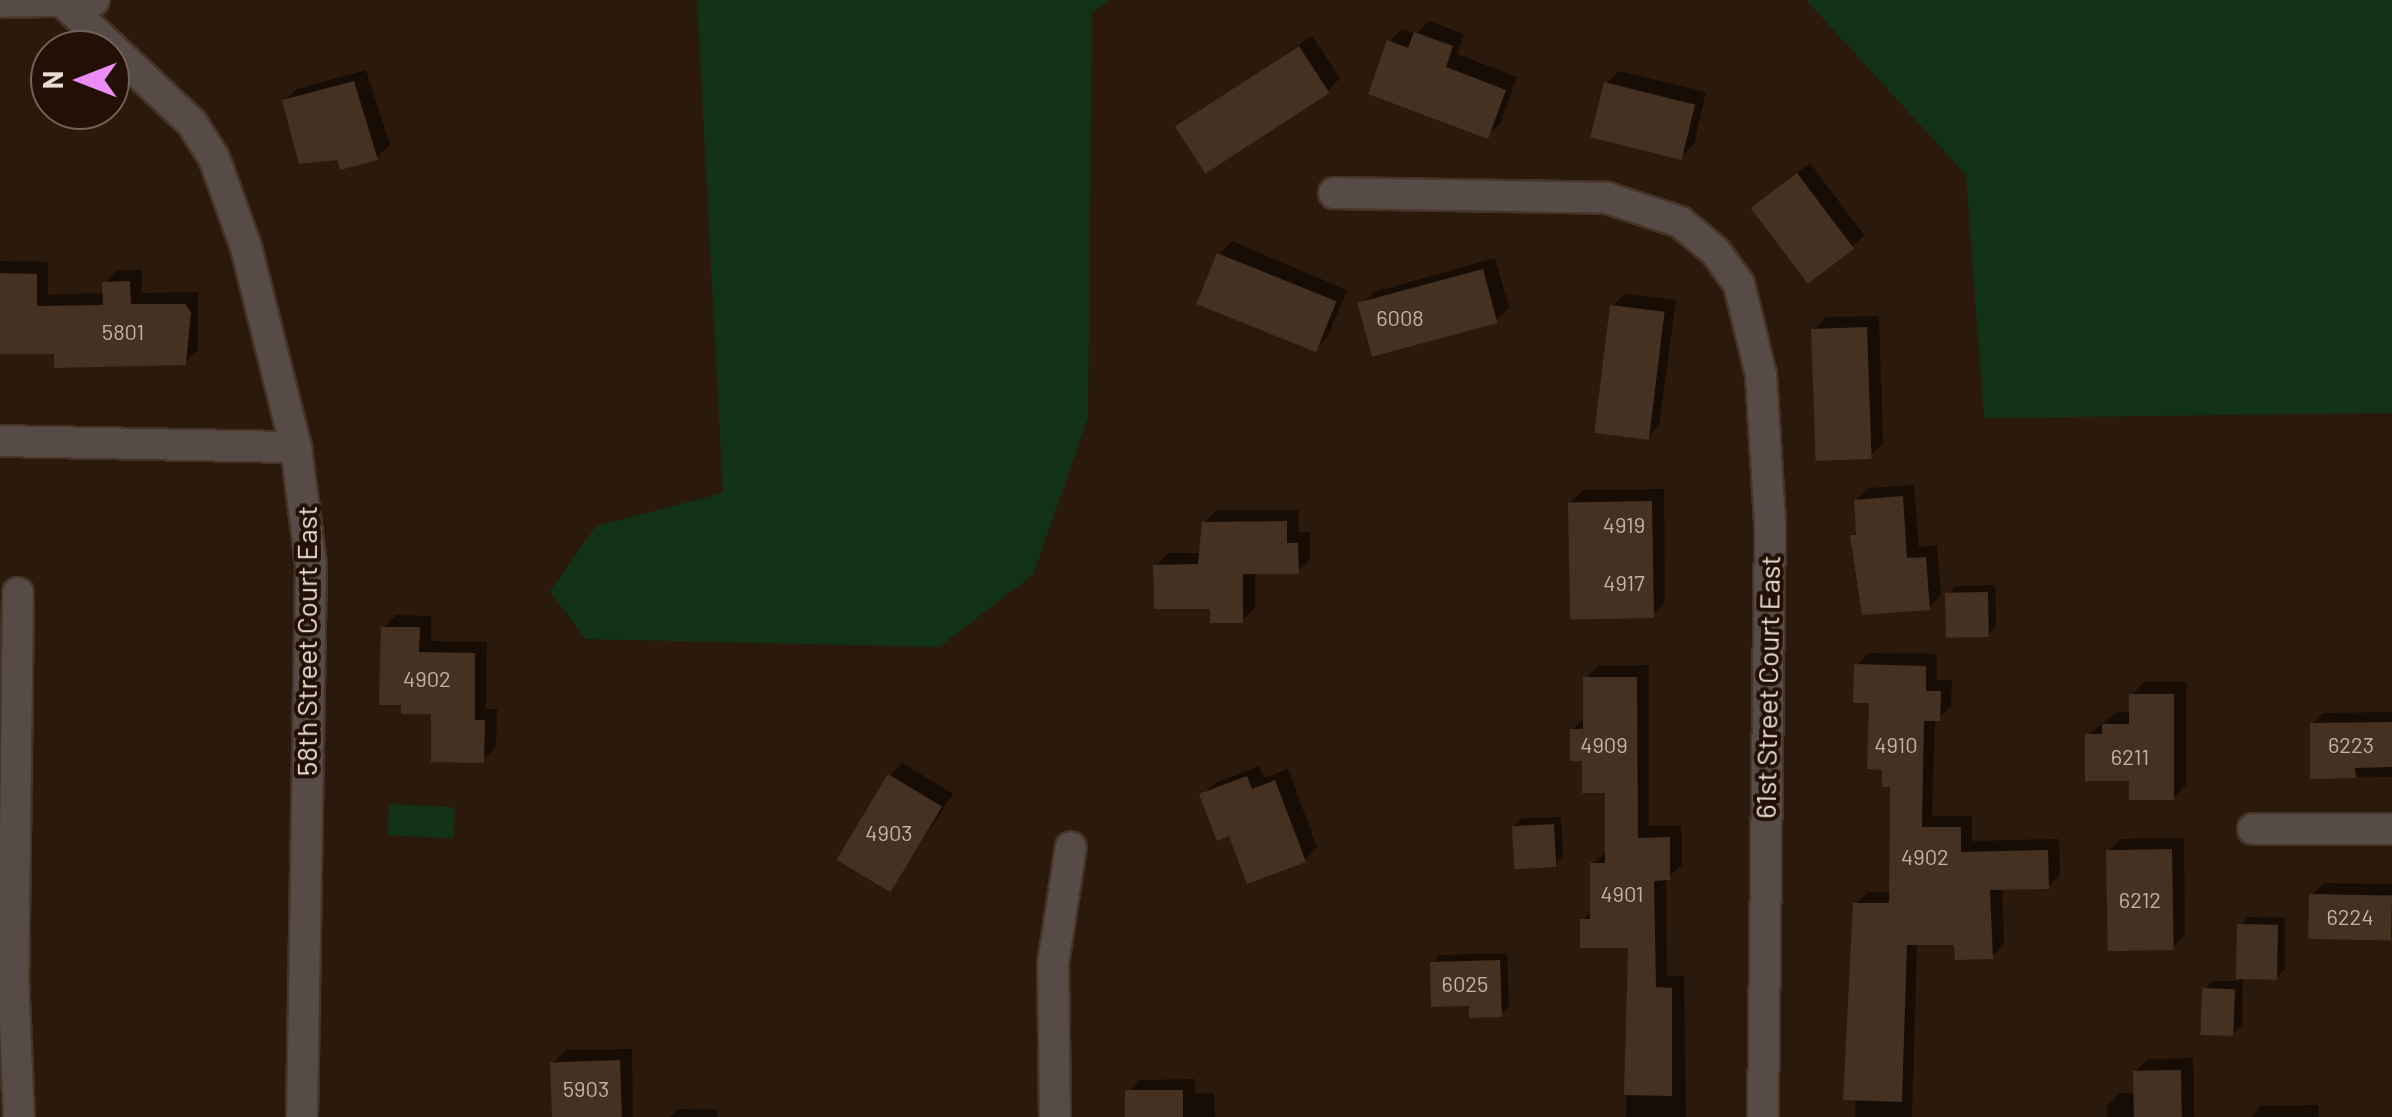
<!DOCTYPE html>
<style>
body{margin:0}
#map{position:relative;width:2392px;height:1117px;overflow:hidden;background:#2b190b;font-family:Barlow,sans-serif}
div>[style]{position:absolute}
[style*='--x']{left:calc(var(--x)*1px);top:calc(var(--y)*1px);width:calc(var(--w)*1px);rotate:calc(var(--a)*1deg)}
.green>*{inset:0;background:#123218;transform-origin:0 0}
.shadow>*{inset:0;background:#0007}
.building>*{inset:0;background:#443122;transform-origin:0 0}
.roads{filter:drop-shadow(2px 0 #463427) drop-shadow(-2px 0 #463427) drop-shadow(0 2px #463427) drop-shadow(0 -2px #463427)}
.minor>*{height:30px;margin:-15px;padding:0 15px;transform-origin:15px;border-radius:15px;background:#574b48}
span{translate:-50% -50%;white-space:nowrap;text-align:center;line-height:1.15;-webkit-text-stroke:8px #211003;paint-order:stroke}
.number-label{font-size:22px;color:#c0b2a8}
.number-label span{-webkit-text-stroke-width:0}
.street-label{font-size:28px;color:#eaddd4}
.north{position:absolute;left:30px;top:30px;width:100px;height:100px;box-sizing:border-box;background:#211003;border:2px solid #716257;border-radius:50%;rotate:270deg;font-size:28px;font-weight:700;line-height:40px;text-align:center;color:#eaddd4}
.north::after{content:'';display:block;margin:auto;width:35px;height:45px;background:#ed8cf9;clip-path:polygon(50% 0,100% 100%,50% 72%,0 100%)}
</style>
<div id="map">
<div class="green">
<div style="clip-path:polygon(697px 0,1111px 0,1092px 12px,1088px 417px,1033px 575px,939px 647px,585px 639px,550px 591px,596px 526px,723px 493px)"></div>
<div style="clip-path:polygon(1806px 0,2392px 0,2392px 413px,1984px 418px,1966px 175px)"></div>
<div style="left:389px;top:804px;width:66px;height:31px;rotate:3deg"></div>
</div>
<div class="shadow">
<div style="clip-path:polygon(1429px 21px,1464px 34px,1457px 54px,1517px 77px,1500px 124px,1487px 136px,1389px 42px,1402px 29px,1416px 34px)"></div>
<div style="clip-path:polygon(1312px 36px,1340px 78px,1328px 91px,1178px 127px)"></div>
<div style="clip-path:polygon(366px 70px,390px 145px,377px 157px,339px 158px,284px 101px,297px 89px)"></div>
<div style="clip-path:polygon(1619px 71px,1706px 92px,1694px 144px,1682px 156px,1606px 84px)"></div>
<div style="clip-path:polygon(1810px 163px,1864px 235px,1852px 247px,1767px 196px)"></div>
<div style="clip-path:polygon(1232px 241px,1347px 290px,1327px 338px,1314px 351px,1219px 254px)"></div>
<div style="clip-path:polygon(1495px 258px,1509px 308px,1496px 320px,1361px 305px,1374px 292px)"></div>
<div style="clip-path:polygon(0 261px,48px 262px,48px 295px,105px 293px,105px 283px,117px 270px,142px 270px,142px 293px,198px 292px,198px 350px,185px 362px,0 351px)"></div>
<div style="clip-path:polygon(1625px 294px,1676px 300px,1659px 425px,1647px 438px,1612px 306px)"></div>
<div style="clip-path:polygon(1879px 316px,1883px 444px,1870px 456px,1814px 330px,1826px 317px)"></div>
<div style="clip-path:polygon(1914px 485px,1919px 547px,1937px 545px,1941px 595px,1929px 608px,1853px 536px,1859px 531px,1856px 500px,1869px 488px)"></div>
<div style="clip-path:polygon(1664px 489px,1665px 602px,1653px 615px,1570px 503px,1583px 490px)"></div>
<div style="clip-path:polygon(1217px 510px,1298px 510px,1299px 532px,1310px 532px,1310px 559px,1298px 571px,1255px 572px,1255px 608px,1242px 620px,1156px 566px,1168px 553px,1202px 553px,1204px 523px)"></div>
<div style="clip-path:polygon(1995px 585px,1996px 626px,1988px 635px,1948px 594px,1956px 586px)"></div>
<div style="clip-path:polygon(396px 615px,431px 616px,431px 641px,487px 642px,486px 709px,497px 709px,496px 747px,483px 760px,434px 712px,383px 628px)"></div>
<div style="clip-path:polygon(1869px 653px,1937px 654px,1937px 680px,1952px 680px,1951px 707px,1935px 719px,1932px 816px,1972px 816px,1972px 841px,2059px 839px,2060px 875px,2048px 887px,2002px 887px,2004px 944px,1992px 956px,1957px 943px,1917px 943px,1912px 1117px,1855px 1117px,1856px 904px,1868px 892px,1892px 892px,1893px 785px,1857px 665px)"></div>
<div style="clip-path:polygon(1649px 665px,1649px 826px,1681px 826px,1682px 865px,1666px 878px,1667px 976px,1684px 976px,1686px 1117px,1626px 1117px,1631px 945px,1583px 920px,1593px 910px,1592px 864px,1607px 852px,1607px 790px,1572px 730px,1586px 717px,1586px 678px,1598px 666px)"></div>
<div style="clip-path:polygon(2144px 682px,2186px 682px,2186px 785px,2173px 798px,2132px 778px,2088px 735px,2117px 712px,2132px 712px,2132px 695px)"></div>
<div style="clip-path:polygon(2392px 712px,2392px 777px,2313px 776px,2312px 724px,2323px 713px)"></div>
<div style="clip-path:polygon(902px 763px,953px 794px,890px 889px,890px 775px)"></div>
<div style="clip-path:polygon(1259px 766px,1264px 778px,1288px 769px,1317px 847px,1305px 860px,1230px 833px,1202px 795px,1215px 783px)"></div>
<div style="clip-path:polygon(1561px 817px,1563px 856px,1555px 865px,1514px 826px,1522px 818px)"></div>
<div style="clip-path:polygon(2184px 838px,2185px 935px,2173px 947px,2108px 851px,2121px 839px)"></div>
<div style="clip-path:polygon(2324px 883px,2392px 884px,2392px 938px,2312px 895px)"></div>
<div style="clip-path:polygon(2248px 917px,2285px 918px,2285px 969px,2277px 977px,2243px 977px,2242px 1025px,2234px 1033px,2205px 989px,2213px 981px,2239px 981px,2240px 926px)"></div>
<div style="clip-path:polygon(1507px 953px,1509px 1006px,1501px 1014px,1472px 1003px,1432px 963px,1440px 955px)"></div>
<div style="clip-path:polygon(632px 1049px,633px 1117px,554px 1117px,553px 1063px,566px 1050px)"></div>
<div style="clip-path:polygon(2193px 1058px,2194px 1117px,2107px 1117px,2107px 1106px,2120px 1093px,2135px 1093px,2135px 1072px,2148px 1059px)"></div>
<div style="clip-path:polygon(1195px 1079px,1195px 1094px,1214px 1093px,1215px 1117px,1128px 1117px,1128px 1092px,1140px 1080px)"></div>
<div style="clip-path:polygon(2318px 1105px,2319px 1117px,2252px 1117px,2260px 1106px)"></div>
<div style="clip-path:polygon(678px 1109px,718px 1110px,717px 1117px,670px 1117px)"></div>
</div>
<div class="building">
<div style="clip-path:polygon(1414px 32px,1453px 46px,1446px 67px,1506px 90px,1488px 139px,1368px 94px,1387px 40px,1408px 48px)"></div>
<div style="left:1299px;top:46px;width:56px;height:148px;rotate:57deg"></div>
<div style="clip-path:polygon(354px 81px,378px 160px,340px 170px,337px 160px,299px 164px,282px 100px)"></div>
<div style="left:1604px;top:82px;width:94px;height:57px;rotate:14deg"></div>
<div style="left:1797px;top:173px;width:95px;height:58px;rotate:53deg"></div>
<div style="left:1217px;top:253px;width:129px;height:55px;rotate:22deg"></div>
<div style="left:1483px;top:269px;width:56px;height:130px;rotate:75deg"></div>
<div style="clip-path:polygon(0 273px,37px 274px,37px 306px,103px 305px,102px 282px,130px 281px,131px 304px,185px 304px,191px 312px,186px 365px,54px 368px,54px 354px,0 354px)"></div>
<div style="left:1610px;top:305px;width:55px;height:129px;rotate:7deg"></div>
<div style="left:1867px;top:327px;width:132px;height:56px;rotate:88deg"></div>
<div style="clip-path:polygon(1903px 496px,1907px 558px,1926px 557px,1930px 610px,1862px 615px,1850px 535px,1856px 535px,1854px 500px)"></div>
<div style="left:1652px;top:501px;width:117px;height:84px;rotate:89deg"></div>
<div style="clip-path:polygon(1287px 521px,1287px 543px,1298px 543px,1299px 574px,1243px 574px,1243px 623px,1210px 623px,1210px 609px,1154px 609px,1153px 565px,1198px 564px,1202px 522px)"></div>
<div style="left:1988px;top:592px;width:45px;height:43px;rotate:89deg"></div>
<div style="clip-path:polygon(381px 627px,420px 627px,419px 652px,475px 653px,475px 720px,485px 720px,484px 763px,431px 762px,431px 714px,401px 714px,401px 705px,379px 705px)"></div>
<div style="clip-path:polygon(1854px 664px,1926px 666px,1926px 691px,1941px 691px,1940px 721px,1924px 721px,1922px 827px,1961px 827px,1961px 852px,2048px 850px,2049px 889px,1990px 890px,1993px 959px,1955px 960px,1954px 945px,1907px 945px,1902px 1102px,1843px 1100px,1853px 903px,1889px 903px,1890px 787px,1882px 787px,1882px 770px,1867px 769px,1869px 703px,1853px 703px)"></div>
<div style="clip-path:polygon(1583px 677px,1637px 677px,1638px 838px,1670px 837px,1670px 880px,1654px 881px,1656px 987px,1672px 988px,1672px 1096px,1624px 1095px,1628px 948px,1580px 948px,1580px 919px,1590px 919px,1590px 863px,1605px 863px,1605px 793px,1582px 793px,1582px 761px,1570px 761px,1570px 729px,1583px 729px)"></div>
<div style="clip-path:polygon(2129px 694px,2174px 694px,2174px 800px,2129px 800px,2129px 781px,2085px 781px,2085px 734px,2102px 734px,2102px 724px,2129px 724px)"></div>
<div style="clip-path:polygon(2392px 722px,2392px 767px,2355px 768px,2356px 778px,2310px 779px,2310px 723px)"></div>
<div style="left:888px;top:774px;width:63px;height:100px;rotate:31deg"></div>
<div style="clip-path:polygon(1247px 776px,1252px 789px,1275px 780px,1306px 862px,1247px 884px,1229px 836px,1217px 841px,1199px 794px)"></div>
<div style="left:1554px;top:824px;width:43px;height:42px;rotate:87deg"></div>
<div style="left:2172px;top:849px;width:101px;height:66px;rotate:89deg"></div>
<div style="left:2309px;top:894px;width:83px;height:45px;rotate:1deg"></div>
<div style="left:2237px;top:924px;width:41px;height:55px;rotate:1deg"></div>
<div style="clip-path:polygon(1500px 960px,1502px 1017px,1469px 1018px,1469px 1006px,1431px 1007px,1430px 962px)"></div>
<div style="left:2202px;top:988px;width:33px;height:47px;rotate:2deg"></div>
<div style="left:620px;top:1060px;width:57px;height:70px;rotate:88deg"></div>
<div style="left:2181px;top:1070px;width:47px;height:48px;rotate:89deg"></div>
<div style="left:1183px;top:1090px;width:27px;height:58px;rotate:90deg"></div>
</div>
<div class="roads">
<div class="minor">
<div style="--x:62;--y:1;--w:178;--a:43.2"></div>
<div style="--x:192;--y:123;--w:41;--a:57.8"></div>
<div style="--x:214;--y:158;--w:95;--a:70.2"></div>
<div style="--x:246;--y:247;--w:206;--a:76"></div>
<div style="--x:296;--y:447;--w:118;--a:82.7"></div>
<div style="--x:311;--y:564;--w:553;--a:90.93"></div>
<div style="--x:0;--y:2;--w:94;--a:-1.2"></div>
<div style="--x:1334;--y:193;--w:273;--a:1"></div>
<div style="--x:1607;--y:198;--w:77;--a:18.2"></div>
<div style="--x:1680;--y:222;--w:45;--a:39.6"></div>
<div style="--x:1715;--y:251;--w:41;--a:54"></div>
<div style="--x:1739;--y:284;--w:94;--a:76.4"></div>
<div style="--x:1761;--y:375;--w:149;--a:86.5"></div>
<div style="--x:1770;--y:524;--w:593;--a:90.68"></div>
<div style="--x:0;--y:441;--w:296;--a:1.2"></div>
<div style="--x:18;--y:593;--w:382;--a:90.7"></div>
<div style="--x:13;--y:975;--w:142;--a:87.6"></div>
<div style="--x:2253;--y:829;--w:139;--a:0"></div>
<div style="--x:1055;--y:1117;--w:153;--a:-90.7"></div>
<div style="--x:1053;--y:964;--w:118;--a:-81.3"></div>
</div>
</div>
<div class="number-label">
<span style="left:1400px;top:318px">6008</span>
<span style="left:123px;top:332px">5801</span>
<span style="left:1624px;top:525px">4919</span>
<span style="left:1624px;top:583px">4917</span>
<span style="left:427px;top:679px">4902</span>
<span style="left:1604px;top:745px">4909</span>
<span style="left:1896px;top:745px">4910</span>
<span style="left:2351px;top:745px">6223</span>
<span style="left:2130px;top:757px">6211</span>
<span style="left:889px;top:833px">4903</span>
<span style="left:1925px;top:857px">4902</span>
<span style="left:1622px;top:894px">4901</span>
<span style="left:2140px;top:900px">6212</span>
<span style="left:2350px;top:917px">6224</span>
<span style="left:1465px;top:984px">6025</span>
<span style="left:586px;top:1089px">5903</span>
</div>
<div class="street-label">
<span style="left:306px;top:641px;rotate:-90deg">58th Street Court East</span>
<span style="left:1767px;top:687px;rotate:-89deg">61st Street Court East</span>
</div>
<div class="north">N</div>
</div>
